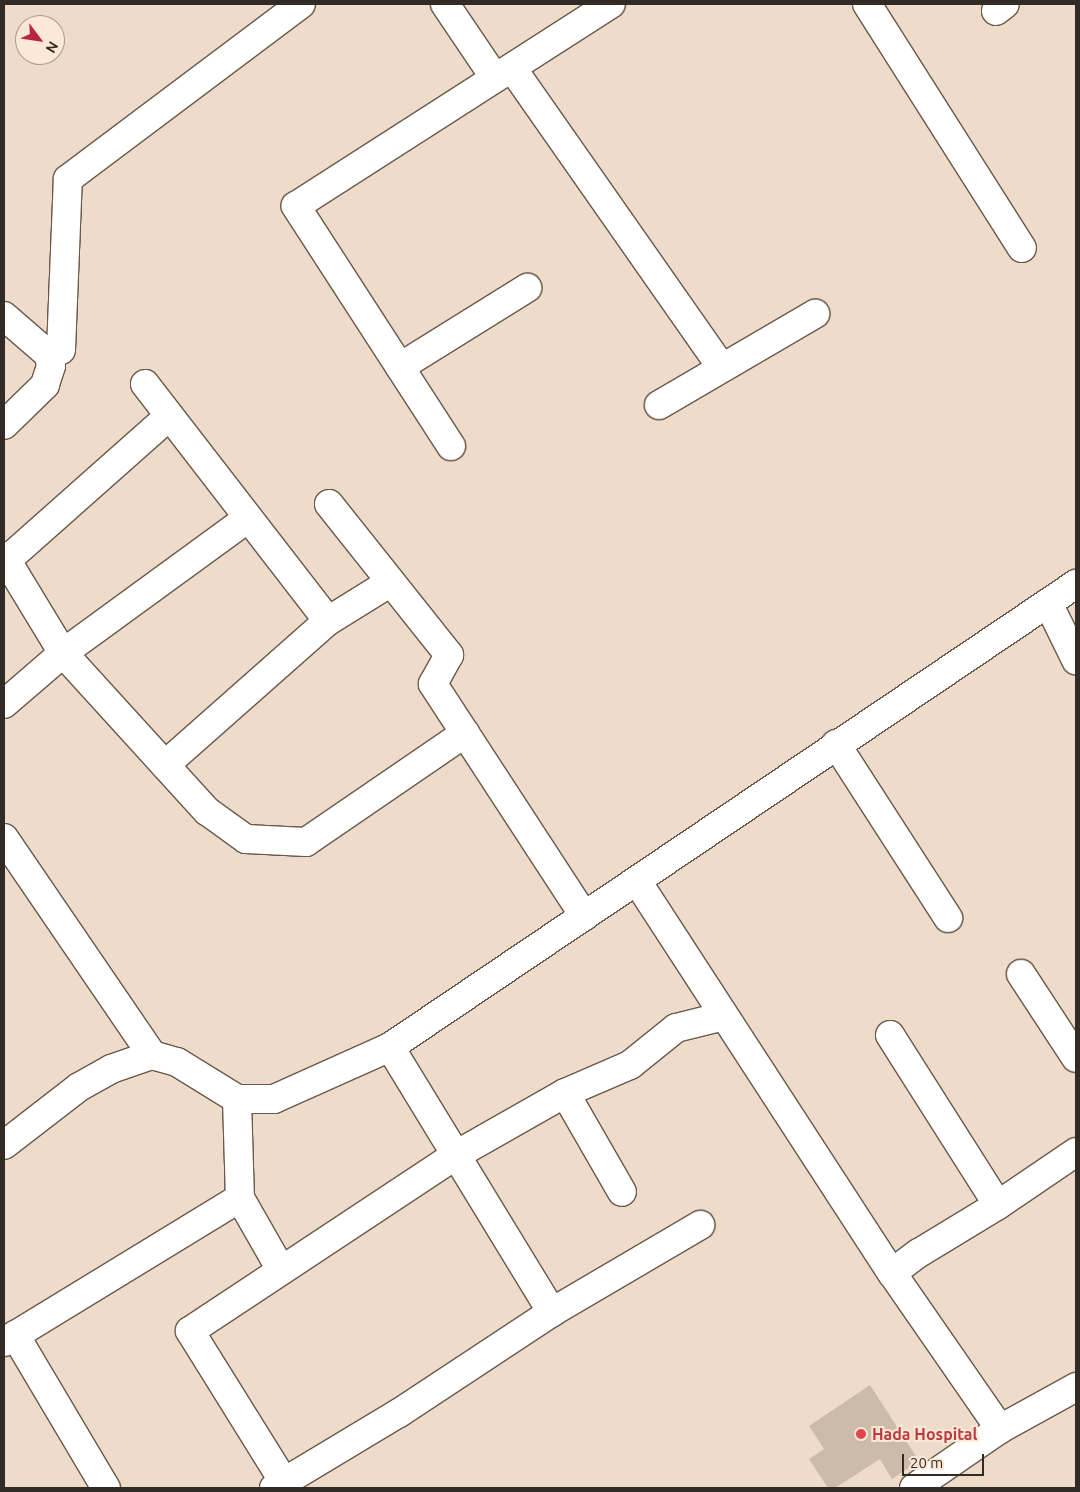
<!DOCTYPE html>
<style>
body{margin:0}
#map{position:relative;width:1080px;height:1492px;overflow:hidden;background:#eedbc9;font-family:Ubuntu,sans-serif}
div>[style]{position:absolute}
[style*='--x']{left:calc(var(--x)*1px);top:calc(var(--y)*1px);width:calc(var(--w)*1px);rotate:calc(var(--a)*1deg)}
.building>*{inset:0;background:#cdbbaa}
.roads{filter:drop-shadow(1px 0 #69594a) drop-shadow(-1px 0 #69594a) drop-shadow(0 1px #69594a) drop-shadow(0 -1px #69594a)}
.minor>*{height:28px;margin:-14px;padding:0 14px;transform-origin:14px;border-radius:14px;background:#fff}
.dots>*{width:14px;height:14px;translate:-50% -50%;box-sizing:border-box;border:2px solid #fbe8d6;border-radius:50%}
span{translate:-50% -50%;white-space:nowrap;text-align:center;line-height:1.15;-webkit-text-stroke:4px #fbe8d6;paint-order:stroke}
.health-label{font-size:16px;color:#be3a42;font-weight:700}
.left{translate:0 -50%;text-align:left}
.frame{position:absolute;inset:0;border:5px solid #322a24;pointer-events:none}
.north{position:absolute;left:15px;top:15px;width:50px;height:50px;box-sizing:border-box;background:#fbe8d6;border:1px solid #ab9c8f;border-radius:50%;rotate:121deg;font-size:14px;font-weight:700;line-height:20px;text-align:center;color:#322a24}
.north::after{content:'';display:block;margin:auto;width:18px;height:22px;background:#b8263e;clip-path:polygon(50% 0,100% 100%,50% 72%,0 100%)}
.scale{position:absolute;left:902px;top:1454px;width:82px;height:22px;box-sizing:border-box;border:2px solid #322a24;border-top:0;padding-left:6px;font-size:15px;line-height:18px;white-space:nowrap;color:#322a24;-webkit-text-stroke:4px #fbe8d6;paint-order:stroke}
</style>
<div id="map">
<div class="building">
<div style="clip-path:polygon(870px 1385px,919px 1461px,892px 1479px,880px 1459px,835px 1488px,828px 1488px,809px 1459px,824px 1449px,809px 1426px)"></div>
</div>
<div class="roads">
<div class="minor">
<div style="--x:445;--y:4;--w:89;--a:56"></div>
<div style="--x:867;--y:4;--w:289;--a:57.6"></div>
<div style="--x:996;--y:11;--w:11;--a:-38"></div>
<div style="--x:512;--y:68;--w:365;--a:55"></div>
<div style="--x:4;--y:316;--w:60;--a:40.9"></div>
<div style="--x:49;--y:355;--w:11;--a:80"></div>
<div style="--x:51;--y:366;--w:20;--a:108"></div>
<div style="--x:45;--y:385;--w:57;--a:135.7"></div>
<div style="--x:61;--y:350;--w:171;--a:-87.7"></div>
<div style="--x:68;--y:179;--w:291;--a:-36.9"></div>
<div style="--x:400;--y:367;--w:150;--a:-31.9"></div>
<div style="--x:145;--y:384;--w:299;--a:52.3"></div>
<div style="--x:328;--y:621;--w:74;--a:-31.8"></div>
<div style="--x:659;--y:405;--w:181;--a:-30.3"></div>
<div style="--x:451;--y:446;--w:286;--a:-122.9"></div>
<div style="--x:296;--y:206;--w:374;--a:-32.7"></div>
<div style="--x:329;--y:504;--w:193;--a:51.5"></div>
<div style="--x:449;--y:655;--w:33;--a:119"></div>
<div style="--x:433;--y:684;--w:277;--a:56.9"></div>
<div style="--x:4;--y:556;--w:114;--a:58.7"></div>
<div style="--x:63;--y:653;--w:214;--a:47.7"></div>
<div style="--x:207;--y:811;--w:48;--a:35.7"></div>
<div style="--x:246;--y:839;--w:60;--a:2.9"></div>
<div style="--x:306;--y:842;--w:193;--a:-34.4"></div>
<div style="--x:7;--y:560;--w:217;--a:-41.6"></div>
<div style="--x:1048;--y:603;--w:64;--a:63.8"></div>
<div style="--x:4;--y:704;--w:78;--a:-40.8"></div>
<div style="--x:63;--y:653;--w:229;--a:-36.1"></div>
<div style="--x:836;--y:744;--w:207;--a:57.2"></div>
<div style="--x:165;--y:765;--w:217;--a:-41.5"></div>
<div style="--x:4;--y:838;--w:263;--a:55.7"></div>
<div style="--x:637;--y:881;--w:468;--a:57"></div>
<div style="--x:892;--y:1273;--w:190;--a:55.3"></div>
<div style="--x:1021;--y:974;--w:100;--a:56.8"></div>
<div style="--x:890;--y:1035;--w:201;--a:57.6"></div>
<div style="--x:390;--y:1047;--w:311;--a:58.6"></div>
<div style="--x:565;--y:1093;--w:71;--a:-23.3"></div>
<div style="--x:630;--y:1065;--w:59;--a:-38.8"></div>
<div style="--x:676;--y:1028;--w:49;--a:-14"></div>
<div style="--x:237;--y:1099;--w:99;--a:88.3"></div>
<div style="--x:240;--y:1198;--w:83;--a:60.3"></div>
<div style="--x:4;--y:1145;--w:95;--a:-37.7"></div>
<div style="--x:79;--y:1087;--w:37;--a:-29"></div>
<div style="--x:111;--y:1069;--w:43;--a:-18.9"></div>
<div style="--x:152;--y:1055;--w:26;--a:16"></div>
<div style="--x:177;--y:1062;--w:70;--a:31.7"></div>
<div style="--x:237;--y:1099;--w:37;--a:0"></div>
<div style="--x:274;--y:1099;--w:127;--a:-24.1"></div>
<div style="--x:390;--y:1047;--w:828;--a:-34.02"></div>
<div style="--x:892;--y:1273;--w:34;--a:-37"></div>
<div style="--x:919;--y:1253;--w:92;--a:-31.3"></div>
<div style="--x:998;--y:1205;--w:94;--a:-34.2"></div>
<div style="--x:15;--y:1335;--w:178;--a:59.3"></div>
<div style="--x:4;--y:1342;--w:276;--a:-31.4"></div>
<div style="--x:284;--y:1482;--w:178;--a:-121.9"></div>
<div style="--x:190;--y:1331;--w:319;--a:-33.5"></div>
<div style="--x:456;--y:1155;--w:125;--a:-29.6"></div>
<div style="--x:565;--y:1093;--w:114;--a:60.1"></div>
<div style="--x:274;--y:1488;--w:146;--a:-31"></div>
<div style="--x:399;--y:1413;--w:183;--a:-33.4"></div>
<div style="--x:552;--y:1312;--w:172;--a:-30.4"></div>
<div style="--x:914;--y:1488;--w:104;--a:-34.5"></div>
<div style="--x:1000;--y:1429;--w:87;--a:-28.9"></div>
</div>
</div>
<div class="dots">
<div style="left:861px;top:1434px;background:#e0444e"></div>
</div>
<div class="health-label">
<span class="left" style="left:872px;top:1434px">Hada Hospital</span>
</div>
<div class="frame"></div>
<div class="north">N</div>
<div class="scale">20 m</div>
</div>
